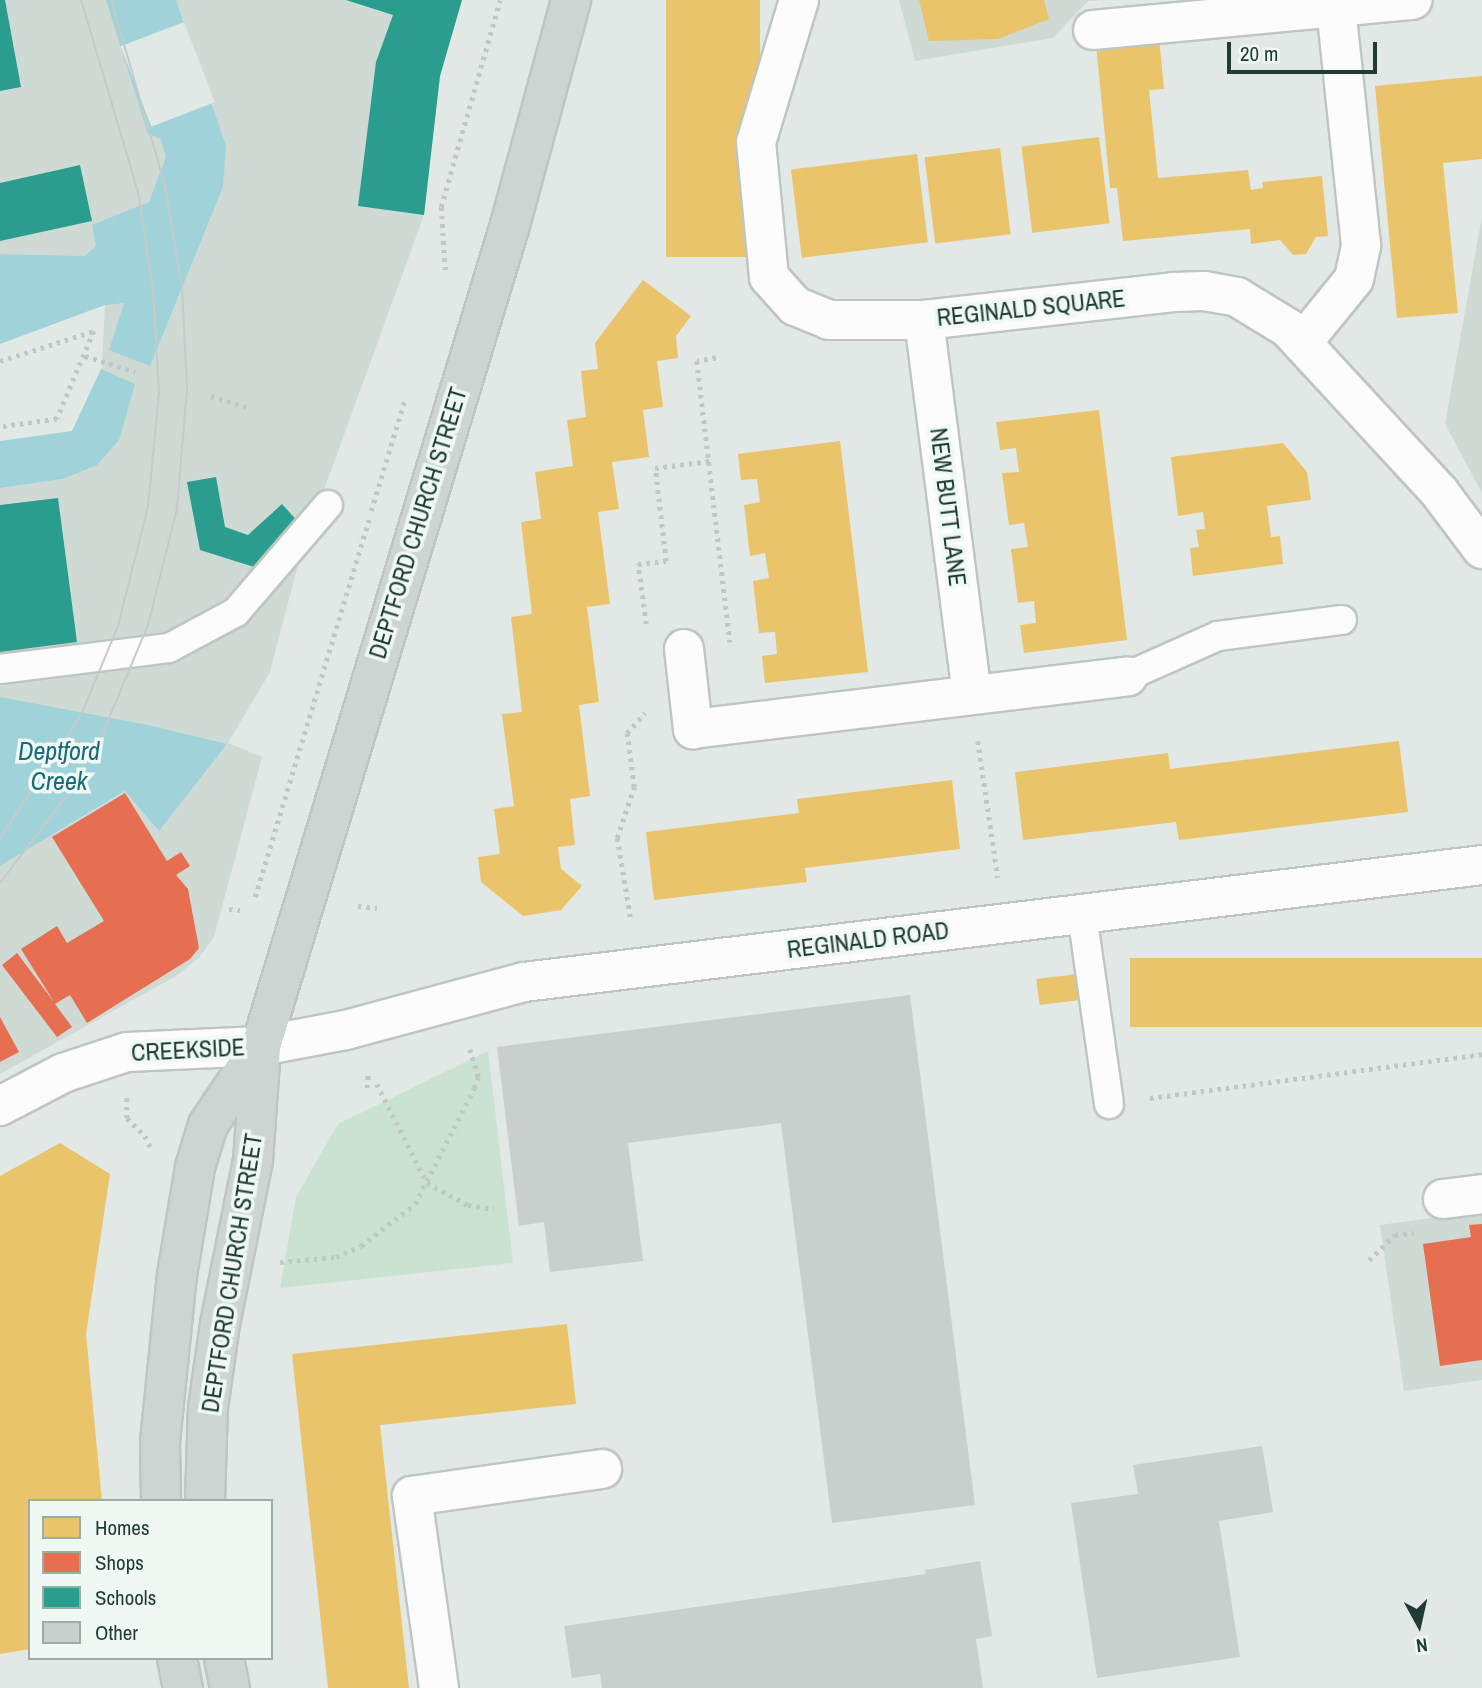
<!DOCTYPE html>
<style>
body{margin:0}
#map{position:relative;width:1482px;height:1688px;overflow:hidden;background:#e2e8e5;font-family:"Archivo Narrow",sans-serif}
div>[style]{position:absolute}
[style*='--x']{left:calc(var(--x)*1px);top:calc(var(--y)*1px);width:calc(var(--w)*1px);rotate:calc(var(--a)*1deg)}
.built>*{inset:0;background:#cfdad5}
.green>*{inset:0;background:#cae2d1}
.water>*{inset:0;background:#a0d2d9}
.pier>*{inset:0;background:#e2e8e5;transform-origin:0 0}
.homes>*{inset:0;background:#e9c46a;transform-origin:0 0}
.shops>*{inset:0;background:#e76f51}
.schools>*{inset:0;background:#2a9d8f}
.building>*{inset:0;background:#c9cfcd}
.path>*{height:4.5px;margin-top:-2.25px;transform-origin:0;background:repeating-linear-gradient(90deg,#bfc8c4 0 3.5px,transparent 0 8.5px)}
.roads{filter:drop-shadow(2px 0 #bfc5c2) drop-shadow(-2px 0 #bfc5c2) drop-shadow(0 2px #bfc5c2) drop-shadow(0 -2px #bfc5c2)}
.service>*{height:28px;margin:-14px;padding:0 14px;transform-origin:14px;border-radius:14px;background:#fbfcfb}
.minor>*{height:38px;margin:-19px;padding:0 19px;transform-origin:19px;border-radius:19px;background:#fbfcfb}
.primary>*{height:38px;margin:-19px;padding:0 19px;transform-origin:19px;border-radius:19px;background:#ccd5d2}
.tram>*{height:2px;margin:-1px;padding:0 1px;transform-origin:1px;border-radius:1px;background:#c6cac9}
span{translate:-50% -50%;white-space:nowrap;text-align:center;line-height:1.15;-webkit-text-stroke:7px #f0f8f4;paint-order:stroke}
.street-label{font-size:24px;color:#1f3c34}
.water-label{font-size:26px;color:#176c7a;font-style:italic}
.legend{position:absolute;left:28px;top:1499px;width:245px;height:161px;box-sizing:border-box;background:#f0f8f4;border:2px solid #9cada7;margin:0;padding:9px 12px;list-style:none;font-size:21px;color:#1f3c34}
.legend li{display:flex;align-items:center;gap:14px;height:35px}
.legend b{width:35px;border:2px solid #9cada7}
.north{position:absolute;left:1384px;top:1590px;width:70px;height:70px;-webkit-text-stroke:5px #f0f8f4;paint-order:stroke;rotate:172deg;font-size:19px;font-weight:700;line-height:28px;text-align:center;color:#1f3c34}
.north::after{content:'';display:block;margin:auto;width:24px;height:32px;background:#1f3c34;clip-path:polygon(50% 0,100% 100%,50% 72%,0 100%)}
.scale{position:absolute;left:1227px;top:42px;width:150px;height:32px;box-sizing:border-box;border:4px solid #1f3c34;border-top:0;padding-left:9px;font-size:21px;line-height:24px;white-space:nowrap;color:#1f3c34;-webkit-text-stroke:5px #f0f8f4;paint-order:stroke}
</style>
<div id="map">
<div class="built">
<div style="clip-path:polygon(0 0,462px 0,440px 76px,424px 215px,301px 553px,270px 672px,228px 743px,262px 757px,214px 937px,199px 958px,176px 976px,0 1074px,0 866px,126px 791px,158px 830px,227px 744px,0 697px,0 488px,63px 479px,97px 464px,105px 305px,85px 256px,0 254px)"></div>
<div style="clip-path:polygon(899px 0,1104px 0,1088px 1px,1053px 38px,915px 61px)"></div>
<div style="clip-path:polygon(1482px 216px,1482px 493px,1445px 424px)"></div>
<div style="clip-path:polygon(1482px 1211px,1482px 1380px,1404px 1391px,1380px 1225px)"></div>
</div>
<div class="green">
<div style="clip-path:polygon(488px 1051px,513px 1263px,280px 1288px,296px 1197px,338px 1124px)"></div>
</div>
<div class="water">
<div style="clip-path:polygon(106px 0,176px 0,226px 146px,223px 187px,150px 366px,109px 350px,124px 303px,105px 305px,0 344px,0 254px,85px 256px,96px 246px,92px 225px,149px 202px,166px 157px,161px 139px,148px 134px)"></div>
<div style="clip-path:polygon(101px 369px,135px 384px,119px 440px,97px 465px,63px 479px,0 488px,0 441px,72px 431px)"></div>
<div style="clip-path:polygon(0 697px,148px 725px,227px 744px,159px 831px,125px 791px,0 866px)"></div>
</div>
<div class="pier">
<div style="left:184px;top:22px;width:86px;height:68px;rotate:69deg"></div>
</div>
<div class="homes">
<div style="left:666px;top:0;width:94px;height:257px"></div>
<div style="clip-path:polygon(919px 0,1044px 0,1049px 19px,998px 39px,929px 41px)"></div>
<div style="clip-path:polygon(1159px 37px,1164px 89px,1149px 90px,1158px 178px,1248px 170px,1251px 190px,1263px 188px,1262px 182px,1322px 176px,1328px 236px,1316px 237px,1306px 254px,1293px 255px,1280px 240px,1251px 244px,1250px 229px,1123px 241px,1117px 188px,1110px 188px,1096px 44px)"></div>
<div style="clip-path:polygon(1482px 76px,1482px 159px,1443px 163px,1458px 313px,1397px 318px,1375px 86px)"></div>
<div style="left:1099px;top:137px;width:87px;height:78px;rotate:83deg"></div>
<div style="left:1000px;top:148px;width:87px;height:76px;rotate:83deg"></div>
<div style="left:917px;top:154px;width:89px;height:127px;rotate:83deg"></div>
<div style="clip-path:polygon(643px 280px,691px 316px,676px 336px,678px 358px,657px 361px,663px 407px,643px 410px,649px 457px,612px 462px,619px 509px,598px 512px,610px 604px,587px 607px,599px 702px,579px 705px,590px 796px,570px 799px,575px 845px,558px 847px,561px 869px,582px 886px,561px 910px,523px 916px,481px 882px,478px 857px,500px 854px,494px 809px,514px 806px,502px 714px,522px 712px,511px 617px,532px 614px,521px 522px,541px 519px,535px 472px,573px 466px,567px 420px,586px 417px,581px 371px,598px 369px,595px 343px)"></div>
<div style="clip-path:polygon(1099px 410px,1127px 640px,1024px 653px,1020px 625px,1036px 623px,1034px 601px,1018px 603px,1011px 549px,1028px 547px,1024px 523px,1009px 525px,1002px 473px,1019px 472px,1016px 448px,1000px 450px,996px 422px)"></div>
<div style="clip-path:polygon(840px 441px,868px 672px,765px 683px,762px 656px,777px 654px,775px 632px,759px 633px,753px 581px,769px 578px,765px 553px,750px 556px,744px 505px,760px 502px,757px 479px,741px 480px,738px 454px)"></div>
<div style="clip-path:polygon(1283px 443px,1307px 472px,1311px 500px,1267px 506px,1271px 537px,1280px 536px,1283px 564px,1193px 576px,1190px 548px,1199px 547px,1196px 530px,1205px 529px,1203px 512px,1178px 516px,1171px 457px)"></div>
<div style="clip-path:polygon(1399px 741px,1408px 812px,1179px 840px,1176px 822px,1023px 840px,1015px 772px,1168px 753px,1170px 769px)"></div>
<div style="clip-path:polygon(952px 780px,960px 849px,805px 868px,807px 882px,654px 900px,646px 832px,799px 813px,797px 799px)"></div>
<div style="left:1482px;top:958px;width:69px;height:352px;rotate:90deg"></div>
<div style="left:1078px;top:974px;width:26px;height:42px;rotate:83deg"></div>
<div style="clip-path:polygon(60px 1143px,110px 1174px,86px 1334px,102px 1501px,30px 1501px,30px 1649px,0 1654px,0 1176px)"></div>
<div style="clip-path:polygon(567px 1324px,576px 1404px,380px 1425px,409px 1688px,328px 1688px,292px 1354px)"></div>
</div>
<div class="shops">
<div style="clip-path:polygon(125px 793px,167px 861px,181px 852px,190px 866px,176px 875px,188px 889px,199px 948px,190px 959px,87px 1023px,70px 995px,55px 1004px,72px 1027px,57px 1037px,2px 965px,17px 953px,54px 1002px,21px 949px,57px 926px,67px 943px,104px 921px,52px 837px)"></div>
<div style="clip-path:polygon(0 1017px,19px 1052px,0 1062px)"></div>
<div style="clip-path:polygon(1482px 1224px,1482px 1360px,1440px 1366px,1423px 1244px,1471px 1237px,1469px 1225px)"></div>
</div>
<div class="schools">
<div style="clip-path:polygon(0 0,5px 0,21px 87px,0 91px)"></div>
<div style="clip-path:polygon(346px 0,462px 0,440px 76px,424px 215px,358px 206px,376px 62px,393px 15px)"></div>
<div style="clip-path:polygon(80px 165px,92px 221px,0 241px,0 183px)"></div>
<div style="clip-path:polygon(216px 477px,225px 527px,248px 535px,282px 504px,301px 525px,254px 567px,200px 550px,187px 482px)"></div>
<div style="clip-path:polygon(58px 498px,77px 642px,0 652px,0 505px)"></div>
</div>
<div class="building">
<div style="clip-path:polygon(910px 995px,975px 1505px,832px 1523px,781px 1123px,628px 1143px,643px 1261px,550px 1272px,544px 1222px,519px 1226px,497px 1047px)"></div>
<div style="clip-path:polygon(1262px 1446px,1273px 1512px,1219px 1521px,1240px 1657px,1097px 1678px,1071px 1503px,1138px 1494px,1133px 1465px)"></div>
<div style="clip-path:polygon(980px 1561px,992px 1636px,976px 1639px,983px 1688px,602px 1688px,600px 1674px,572px 1678px,564px 1626px,926px 1574px,925px 1570px)"></div>
</div>
<div class="path">
<div style="--x:445;--y:270;--w:63;--a:-93.6"></div>
<div style="--x:441;--y:207;--w:215;--a:-74.1"></div>
<div style="--x:85;--y:356;--w:53;--a:17.4"></div>
<div style="--x:716;--y:358;--w:19;--a:171"></div>
<div style="--x:697;--y:361;--w:283;--a:83.3"></div>
<div style="--x:0;--y:361;--w:99;--a:-17.7"></div>
<div style="--x:94;--y:331;--w:95;--a:112.8"></div>
<div style="--x:57;--y:419;--w:58;--a:172"></div>
<div style="--x:211;--y:396;--w:37;--a:17"></div>
<div style="--x:371;--y:511;--w:117;--a:-73.1"></div>
<div style="--x:646;--y:624;--w:61;--a:-97.6"></div>
<div style="--x:638;--y:564;--w:28;--a:-6"></div>
<div style="--x:666;--y:561;--w:94;--a:-96.7"></div>
<div style="--x:655;--y:468;--w:55;--a:-7.3"></div>
<div style="--x:978;--y:741;--w:138;--a:81.7"></div>
<div style="--x:255;--y:897;--w:394;--a:-73.2"></div>
<div style="--x:358;--y:906;--w:19;--a:6"></div>
<div style="--x:229;--y:909;--w:11;--a:5"></div>
<div style="--x:630;--y:917;--w:80;--a:-99.3"></div>
<div style="--x:617;--y:838;--w:54;--a:-71.6"></div>
<div style="--x:634;--y:787;--w:54;--a:-97.4"></div>
<div style="--x:627;--y:733;--w:27;--a:-48"></div>
<div style="--x:377;--y:1084;--w:111;--a:63.2"></div>
<div style="--x:427;--y:1183;--w:47;--a:28.2"></div>
<div style="--x:468;--y:1205;--w:26;--a:9"></div>
<div style="--x:367;--y:1088;--w:14;--a:-86"></div>
<div style="--x:127;--y:1098;--w:20;--a:90"></div>
<div style="--x:127;--y:1118;--w:25;--a:45"></div>
<div style="--x:145;--y:1136;--w:16;--a:63"></div>
<div style="--x:1150;--y:1098;--w:335;--a:-7.5"></div>
<div style="--x:1369;--y:1260;--w:36;--a:-44"></div>
<div style="--x:1395;--y:1235;--w:19;--a:-6"></div>
<div style="--x:280;--y:1262;--w:56;--a:-5.1"></div>
<div style="--x:336;--y:1257;--w:27;--a:-24"></div>
<div style="--x:361;--y:1246;--w:68;--a:-37.9"></div>
<div style="--x:415;--y:1204;--w:130;--a:-63"></div>
<div style="--x:474;--y:1088;--w:12;--a:-70"></div>
<div style="--x:478;--y:1077;--w:34;--a:-107"></div>
</div>
<div class="roads">
<div class="service">
<div style="--x:0;--y:669;--w:170;--a:-7.1"></div>
<div style="--x:169;--y:648;--w:76;--a:-28.2"></div>
<div style="--x:236;--y:612;--w:141;--a:-49.3"></div>
<div style="--x:1128;--y:676;--w:98;--a:-24"></div>
<div style="--x:1218;--y:636;--w:125;--a:-7.4"></div>
<div style="--x:1082;--y:914;--w:192;--a:81.9"></div>
</div>
<div class="minor">
<div style="--x:799;--y:0;--w:148;--a:106.8"></div>
<div style="--x:756;--y:142;--w:136;--a:84.5"></div>
<div style="--x:769;--y:277;--w:39;--a:48"></div>
<div style="--x:795;--y:306;--w:37;--a:22"></div>
<div style="--x:829;--y:320;--w:95;--a:0"></div>
<div style="--x:924;--y:320;--w:251;--a:-6.4"></div>
<div style="--x:1173;--y:292;--w:31;--a:-2"></div>
<div style="--x:1204;--y:291;--w:34;--a:10"></div>
<div style="--x:1237;--y:297;--w:60;--a:31.3"></div>
<div style="--x:1288;--y:328;--w:224;--a:47.3"></div>
<div style="--x:1440;--y:493;--w:70;--a:53.1"></div>
<div style="--x:1093;--y:30;--w:321;--a:-5.4"></div>
<div style="--x:924;--y:320;--w:377;--a:82.7"></div>
<div style="--x:1302;--y:343;--w:82;--a:-50.9"></div>
<div style="--x:1354;--y:279;--w:35;--a:-78"></div>
<div style="--x:1361;--y:245;--w:239;--a:-96"></div>
<div style="--x:684;--y:649;--w:81;--a:83.6"></div>
<div style="--x:693;--y:729;--w:438;--a:-6.9"></div>
<div style="--x:0;--y:1106;--w:71;--a:-27.6"></div>
<div style="--x:63;--y:1073;--w:67;--a:-18.2"></div>
<div style="--x:127;--y:1052;--w:134;--a:-2.6"></div>
<div style="--x:261;--y:1046;--w:86;--a:-10.7"></div>
<div style="--x:346;--y:1030;--w:184;--a:-15.1"></div>
<div style="--x:524;--y:982;--w:965;--a:-6.96"></div>
<div style="--x:1443;--y:1199;--w:39;--a:-7"></div>
<div style="--x:439;--y:1688;--w:194;--a:-98"></div>
<div style="--x:412;--y:1496;--w:192;--a:-8.1"></div>
</div>
<div class="primary">
<div style="--x:161;--y:1501;--w:59;--a:-91"></div>
<div style="--x:160;--y:1442;--w:168;--a:-84.2"></div>
<div style="--x:177;--y:1275;--w:109;--a:-80.5"></div>
<div style="--x:195;--y:1167;--w:44;--a:-72.8"></div>
<div style="--x:208;--y:1125;--w:95;--a:-56.1"></div>
<div style="--x:261;--y:1046;--w:858;--a:-73.13"></div>
<div style="--x:510;--y:225;--w:233;--a:-74.8"></div>
<div style="--x:205;--y:1501;--w:93;--a:-88.2"></div>
<div style="--x:208;--y:1408;--w:85;--a:-81.9"></div>
<div style="--x:220;--y:1324;--w:166;--a:-78.6"></div>
<div style="--x:253;--y:1161;--w:115;--a:-86"></div>
<div style="--x:177;--y:1658;--w:31;--a:79"></div>
<div style="--x:224;--y:1658;--w:31;--a:79"></div>
</div>
</div>
<div class="tram">
<div style="--x:0;--y:838;--w:147;--a:-56.6"></div>
<div style="--x:81;--y:715;--w:96;--a:-67.4"></div>
<div style="--x:118;--y:626;--w:123;--a:-75.9"></div>
<div style="--x:148;--y:507;--w:116;--a:-84.5"></div>
<div style="--x:159;--y:392;--w:103;--a:-93.3"></div>
<div style="--x:153;--y:289;--w:98;--a:-98.8"></div>
<div style="--x:138;--y:192;--w:200;--a:-106.5"></div>
<div style="--x:0;--y:883;--w:117;--a:-52.6"></div>
<div style="--x:71;--y:790;--w:68;--a:-61.2"></div>
<div style="--x:104;--y:730;--w:114;--a:-67.3"></div>
<div style="--x:148;--y:625;--w:120;--a:-76"></div>
<div style="--x:177;--y:509;--w:119;--a:-85.2"></div>
<div style="--x:187;--y:390;--w:105;--a:-92.7"></div>
<div style="--x:182;--y:285;--w:105;--a:-99.9"></div>
<div style="--x:164;--y:182;--w:190;--a:-106.2"></div>
</div>
<div class="street-label">
<span style="left:1031px;top:308px;rotate:-6deg">REGINALD SQUARE</span>
<span style="left:948px;top:507px;rotate:83deg">NEW BUTT LANE</span>
<span style="left:418px;top:523px;rotate:-73deg">DEPTFORD CHURCH STREET</span>
<span style="left:868px;top:940px;rotate:-7deg">REGINALD ROAD</span>
<span style="left:188px;top:1050px;rotate:-3deg">CREEKSIDE</span>
<span style="left:232px;top:1273px;rotate:-81deg">DEPTFORD CHURCH STREET</span>
</div>
<div class="water-label">
<span style="left:59px;top:766px">Deptford<br>Creek</span>
</div>
<ul class="legend">
<li><b style="height:19px;background:#e9c46a"></b>Homes</li>
<li><b style="height:19px;background:#e76f51"></b>Shops</li>
<li><b style="height:19px;background:#2a9d8f"></b>Schools</li>
<li><b style="height:19px;background:#c9cfcd"></b>Other</li>
</ul>
<div class="north">N</div>
<div class="scale">20 m</div>
</div>
